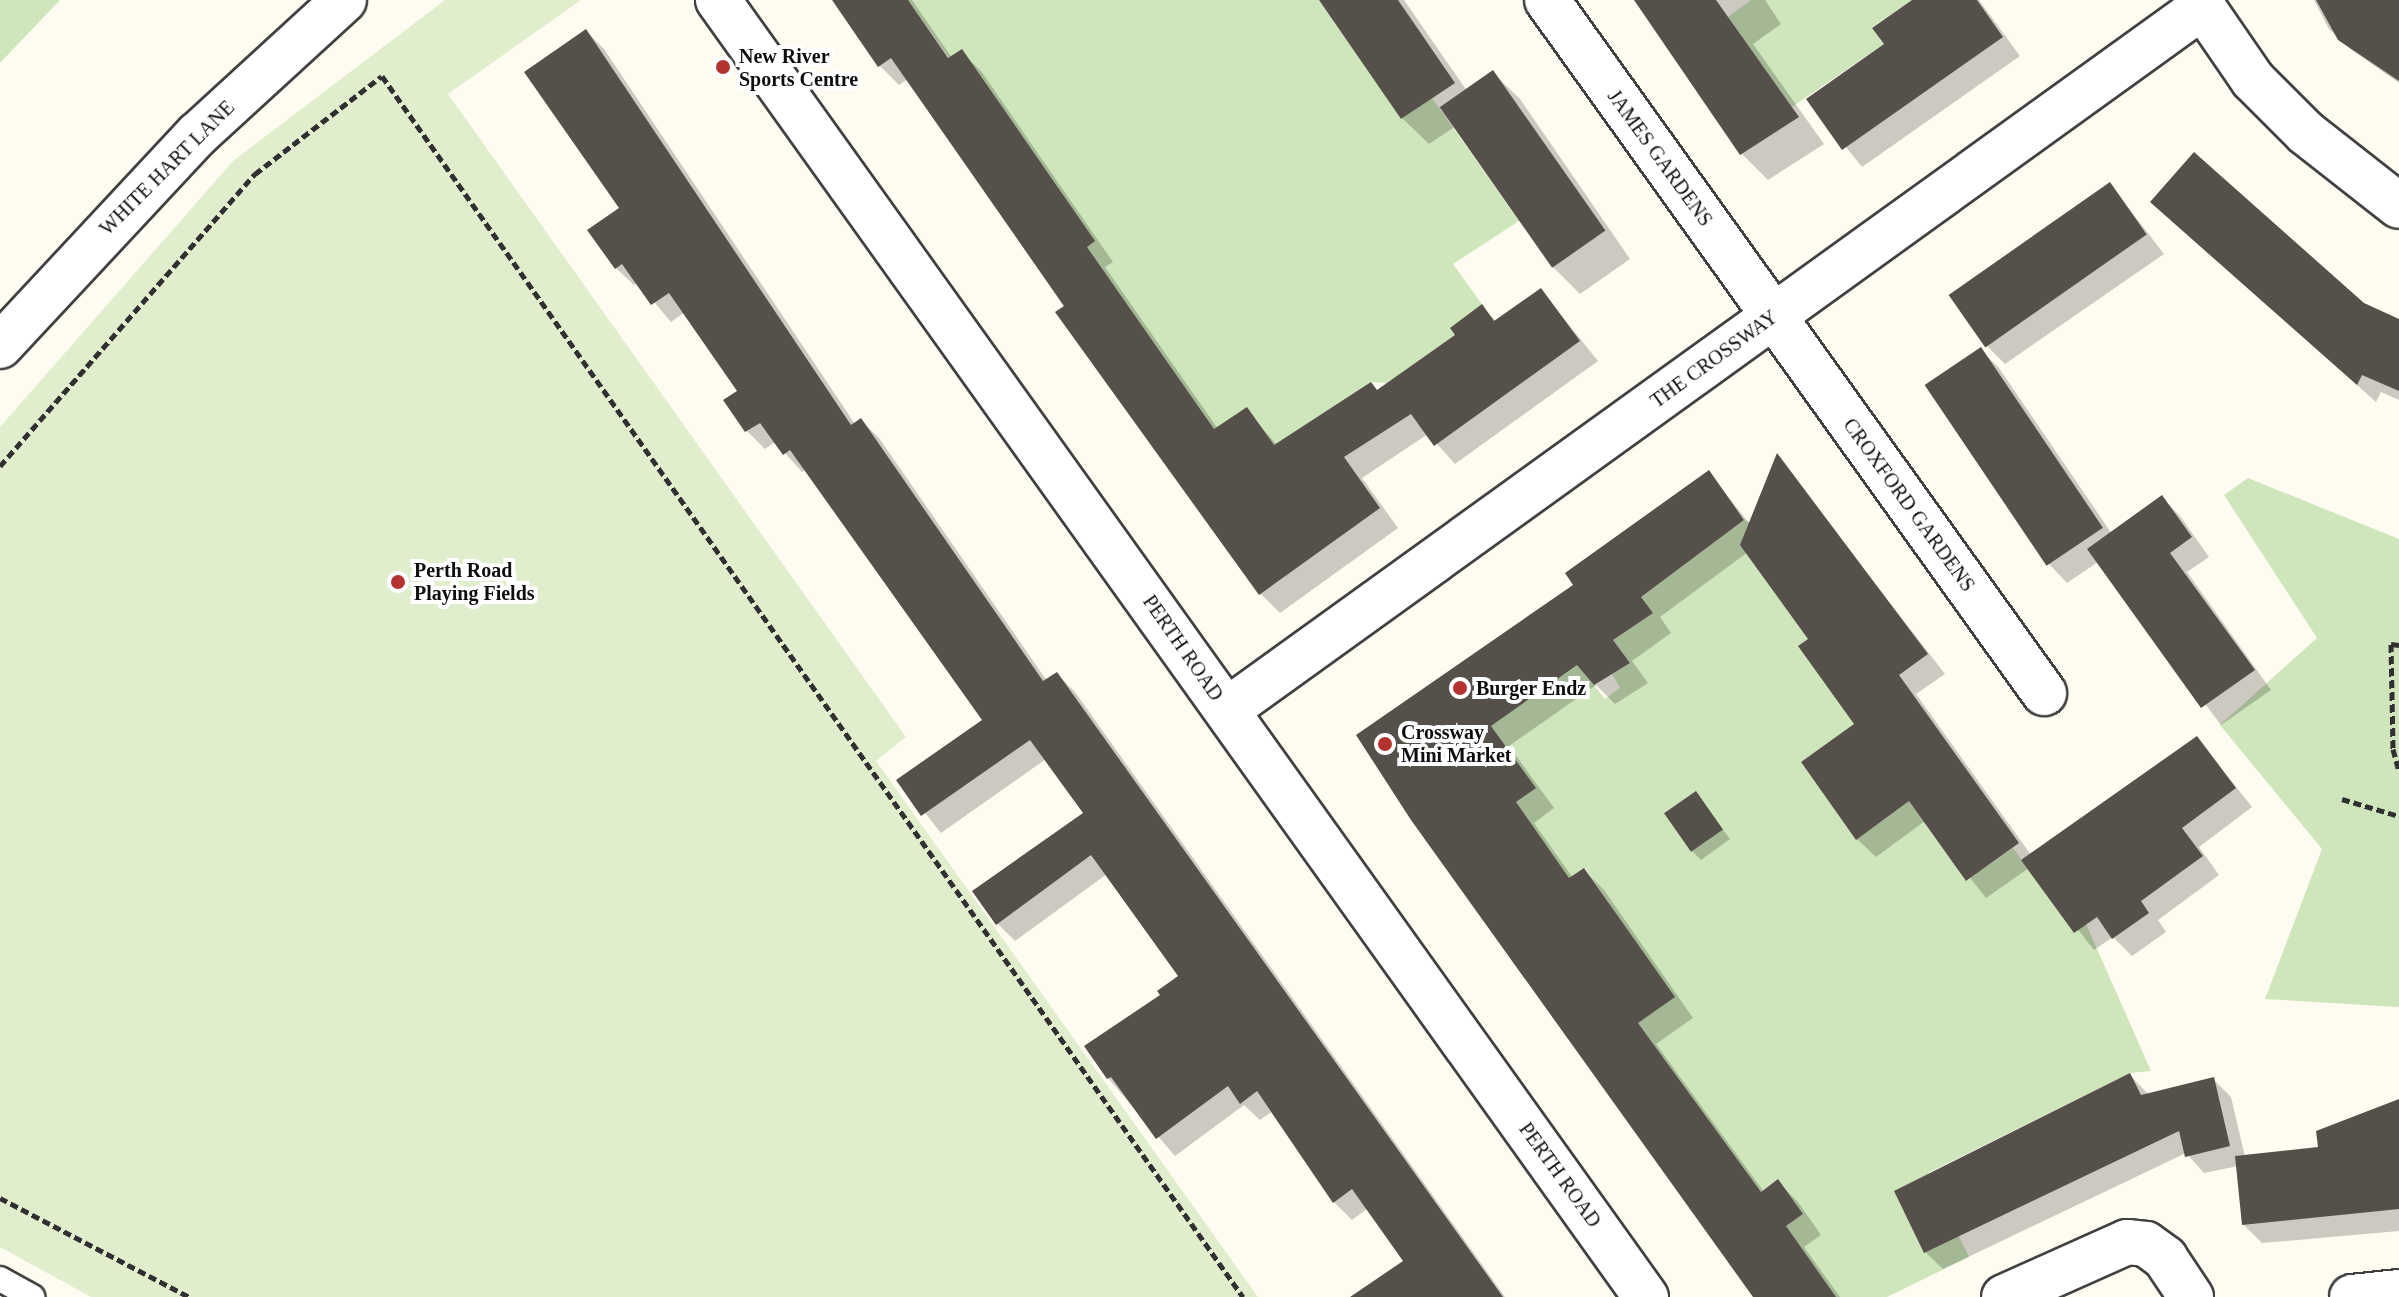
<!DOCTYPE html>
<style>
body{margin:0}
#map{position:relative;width:2399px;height:1297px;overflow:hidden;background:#fefcf0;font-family:Georgia,serif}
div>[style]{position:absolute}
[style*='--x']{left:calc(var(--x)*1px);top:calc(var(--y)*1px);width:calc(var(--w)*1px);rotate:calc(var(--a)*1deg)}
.green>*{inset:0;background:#cfe6bc}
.pitch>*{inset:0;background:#e0eecd}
.shadow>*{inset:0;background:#0003}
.building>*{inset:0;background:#56504b;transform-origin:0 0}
.path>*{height:5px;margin-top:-2.5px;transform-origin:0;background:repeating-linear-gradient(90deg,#303030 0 8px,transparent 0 12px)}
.roads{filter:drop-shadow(2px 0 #414141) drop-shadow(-2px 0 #414141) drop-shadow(0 2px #414141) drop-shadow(0 -2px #414141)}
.service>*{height:24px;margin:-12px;padding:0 12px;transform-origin:12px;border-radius:12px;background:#fff}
.minor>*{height:44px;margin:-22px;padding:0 22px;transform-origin:22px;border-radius:22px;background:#fff}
.tertiary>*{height:44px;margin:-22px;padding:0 22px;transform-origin:22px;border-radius:22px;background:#fff}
.dots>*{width:22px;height:22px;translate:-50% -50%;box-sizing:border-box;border:4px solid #fff;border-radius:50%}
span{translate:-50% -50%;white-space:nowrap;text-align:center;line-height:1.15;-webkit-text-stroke:8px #fff;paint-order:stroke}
.poi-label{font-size:20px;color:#0e0e0e;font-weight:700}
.left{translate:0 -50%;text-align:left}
.street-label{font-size:20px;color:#0e0e0e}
</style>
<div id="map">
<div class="green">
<div style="clip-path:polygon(0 0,60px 0,0 63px)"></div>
<div style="clip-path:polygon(908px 0,1319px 0,1401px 119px,1432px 98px,1519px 221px,1453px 264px,1494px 321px,1388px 383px,1371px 382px,1277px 451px,1214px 430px)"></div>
<div style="clip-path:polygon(1751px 0,1912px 0,1872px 27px,1884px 44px,1792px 107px,1728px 17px)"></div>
<div style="clip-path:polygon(2248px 478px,2399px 539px,2399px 1007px,2265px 999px,2322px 849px,2220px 725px,2317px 638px,2224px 495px)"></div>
<div style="clip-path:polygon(1744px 520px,1754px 524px,1881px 705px,1801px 762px,1856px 840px,1909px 801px,1966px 881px,2013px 848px,2074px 932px,2086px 924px,2151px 1071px,2130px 1073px,1928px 1173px,1969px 1257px,1887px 1297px,1836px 1297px,1785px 1227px,1803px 1214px,1778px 1180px,1760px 1192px,1571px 930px,1609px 903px,1585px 868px,1545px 895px,1516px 802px,1536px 788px,1491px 726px,1584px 657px,1590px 680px,1605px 699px,1620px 688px,1612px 674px,1630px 663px,1613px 640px,1652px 613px,1641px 597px)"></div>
</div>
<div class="pitch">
<div style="clip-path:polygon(445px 0,581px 0,448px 94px,906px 737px,876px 761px,1258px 1297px,91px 1297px,0 1247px,0 427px,233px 161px)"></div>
</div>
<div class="shadow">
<div style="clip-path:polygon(834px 0,912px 0,952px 58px,961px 52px,981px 71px,1113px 262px,1105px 267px,1218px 429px,1246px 410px,1277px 445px,1379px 392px,1457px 335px,1482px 307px,1497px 322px,1541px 290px,1598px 361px,1455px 464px,1428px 434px,1362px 478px,1398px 528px,1280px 613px,1260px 593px,908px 79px,899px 85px,879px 65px)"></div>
<div style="clip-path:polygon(1321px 0,1404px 0,1467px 91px,1493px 73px,1520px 99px,1630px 259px,1580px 294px,1553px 267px,1456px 126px,1429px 144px,1402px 118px)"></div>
<div style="clip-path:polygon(1636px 0,1765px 0,1781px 24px,1753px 44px,1824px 144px,1768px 180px,1741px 153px)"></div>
<div style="clip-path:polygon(1950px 0,1979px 0,2020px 56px,1862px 167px,1808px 100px)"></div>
<div style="clip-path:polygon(2314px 0,2399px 0,2399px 83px,2349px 48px,2329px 29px)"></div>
<div style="clip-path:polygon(586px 31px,604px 49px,855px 424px,861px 420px,879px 438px,1047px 681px,1057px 674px,1075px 692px,1505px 1297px,1403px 1297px,1406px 1262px,1368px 1208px,1352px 1220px,1334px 1202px,1273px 1111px,1260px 1120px,1244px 1105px,1175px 1156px,1108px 1078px,1181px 977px,1107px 874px,1015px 941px,997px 923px,1086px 814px,1046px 759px,941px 833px,899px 780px,985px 721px,806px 469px,802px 472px,775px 442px,765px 449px,747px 431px,726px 401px,740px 391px,685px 312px,671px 322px,638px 283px,634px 285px,616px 268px,622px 209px)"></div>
<div style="clip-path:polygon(2110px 184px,2164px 254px,2005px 364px,1987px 346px)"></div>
<div style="clip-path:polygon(2171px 220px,2399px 321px,2399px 400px,2381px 392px,2376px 402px)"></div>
<div style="clip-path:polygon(1981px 350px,1999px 368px,2112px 534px,2162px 498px,2180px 516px,2209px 557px,2187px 572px,2271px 690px,2221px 725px,2098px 562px,2067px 583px,2049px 564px,1928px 386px)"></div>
<div style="clip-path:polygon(1777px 457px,1945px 674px,1916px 694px,2031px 855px,2197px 738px,2252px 807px,2199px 847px,2219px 875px,2158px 920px,2166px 932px,2132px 956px,2113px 937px,2094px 950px,2029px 868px,1986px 898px,1925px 821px,1876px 857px,1857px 839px,1857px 724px,1811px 639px,1748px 552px,1660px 617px,1671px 633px,1632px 661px,1648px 683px,1615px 704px,1596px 685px,1509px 746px,1554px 808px,1534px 823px,1573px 878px,1584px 870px,1604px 890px,1693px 1018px,1656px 1044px,1764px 1192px,1778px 1182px,1798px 1202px,1821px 1235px,1804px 1247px,1840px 1297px,1756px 1297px,1359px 735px,1576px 585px,1708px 472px,1750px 524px)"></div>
<div style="clip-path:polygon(1696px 794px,1730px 839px,1701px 860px,1692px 851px)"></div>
<div style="clip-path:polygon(2130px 1075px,2149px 1095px,2214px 1080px,2231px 1097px,2245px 1157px,2320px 1149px,2399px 1104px,2399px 1231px,2262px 1243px,2244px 1225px,2238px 1166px,2204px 1173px,2186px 1153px,1943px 1269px,1925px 1252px)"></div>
</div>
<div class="building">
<div style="clip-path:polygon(832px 0,908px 0,948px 58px,962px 49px,1095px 241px,1087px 247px,1214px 429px,1247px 407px,1274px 445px,1371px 382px,1377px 390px,1455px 335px,1450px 328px,1482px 304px,1494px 321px,1541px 288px,1580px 341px,1434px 446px,1411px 414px,1344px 457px,1380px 508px,1259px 595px,1055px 312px,1064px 306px,891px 58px,878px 67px)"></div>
<div style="clip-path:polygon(1319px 0,1398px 0,1455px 83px,1401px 119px)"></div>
<div style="clip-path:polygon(1634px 0,1716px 0,1799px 117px,1740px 155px)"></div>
<div style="clip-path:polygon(1912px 0,1977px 0,2003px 37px,1842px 150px,1806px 99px,1884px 44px,1872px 28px)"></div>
<div style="clip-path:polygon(2316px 0,2399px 0,2399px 81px,2338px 40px)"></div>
<div style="clip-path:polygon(586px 29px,851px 425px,861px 418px,1043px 681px,1057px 672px,1503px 1297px,1350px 1297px,1403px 1261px,1352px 1189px,1333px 1203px,1257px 1091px,1240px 1104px,1228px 1086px,1156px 1139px,1111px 1077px,1107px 1079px,1084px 1046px,1160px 995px,1157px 991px,1178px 976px,1091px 855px,996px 925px,972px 891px,1083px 813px,1030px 740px,921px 816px,896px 780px,982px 720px,790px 450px,783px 455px,760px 423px,745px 432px,723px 400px,737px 391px,669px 293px,651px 305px,622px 264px,615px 269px,587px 230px,619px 208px,524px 72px)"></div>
<div style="left:1493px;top:70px;width:196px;height:65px;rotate:55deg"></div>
<div style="clip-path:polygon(2194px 152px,2364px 303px,2399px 319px,2399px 391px,2362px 375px,2357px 385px,2150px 202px)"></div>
<div style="left:2110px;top:182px;width:64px;height:197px;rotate:55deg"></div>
<div style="left:1981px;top:347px;width:218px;height:68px;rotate:56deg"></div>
<div style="clip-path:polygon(1777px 453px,1928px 654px,1899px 675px,2019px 843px,1966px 881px,1909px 801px,1856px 840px,1801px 762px,1854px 724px,1798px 646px,1808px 639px,1740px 545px)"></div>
<div style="clip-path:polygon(1709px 470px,1744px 520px,1641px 597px,1653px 613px,1613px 640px,1630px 663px,1594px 685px,1577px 665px,1491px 726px,1536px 788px,1516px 802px,1569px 878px,1584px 868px,1675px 997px,1638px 1023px,1761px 1192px,1778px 1179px,1803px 1214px,1786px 1226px,1836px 1297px,1753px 1297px,1411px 820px,1356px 735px,1573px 585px,1565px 573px)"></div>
<div style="clip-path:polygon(2162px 495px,2192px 537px,2170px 553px,2255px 670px,2201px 708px,2087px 549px)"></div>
<div style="clip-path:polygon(2197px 736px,2236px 788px,2182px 828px,2203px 856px,2141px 901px,2149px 913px,2112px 939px,2097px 917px,2074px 933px,2021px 860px)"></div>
<div style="left:1696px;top:791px;width:47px;height:39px;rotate:55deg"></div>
<div style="clip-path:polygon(2130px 1073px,2141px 1095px,2214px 1077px,2230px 1146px,2185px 1157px,2179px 1131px,1924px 1253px,1894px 1191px)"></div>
<div style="clip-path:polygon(2399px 1099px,2399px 1209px,2242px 1225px,2235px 1156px,2318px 1147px,2316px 1131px)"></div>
</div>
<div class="path">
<div style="--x:0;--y:466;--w:388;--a:-48.9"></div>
<div style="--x:255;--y:174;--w:160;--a:-37.7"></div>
<div style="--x:382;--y:76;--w:1494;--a:54.81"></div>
<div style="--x:2399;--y:645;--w:8;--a:-173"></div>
<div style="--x:2391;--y:644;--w:105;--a:88.9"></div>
<div style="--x:2393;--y:749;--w:23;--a:75"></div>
<div style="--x:2342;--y:799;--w:59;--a:16.6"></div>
<div style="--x:0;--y:1198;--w:213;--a:27.6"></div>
</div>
<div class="roads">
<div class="service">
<div style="--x:0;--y:1279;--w:37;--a:29"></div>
</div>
<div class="minor">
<div style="--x:1547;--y:0;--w:853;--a:54.35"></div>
<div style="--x:2198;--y:0;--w:97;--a:55.5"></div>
<div style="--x:2253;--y:80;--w:75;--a:45"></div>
<div style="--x:2306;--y:133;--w:118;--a:38.1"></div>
<div style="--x:1227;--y:710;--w:1202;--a:-35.79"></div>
<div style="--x:2004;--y:1297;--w:135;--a:-24.1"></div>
<div style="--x:2127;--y:1242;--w:19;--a:6"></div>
<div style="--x:2146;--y:1244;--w:24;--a:36"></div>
<div style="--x:2165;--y:1258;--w:47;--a:56.3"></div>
<div style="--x:2352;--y:1297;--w:47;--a:-6.1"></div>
</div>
<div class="tertiary">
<div style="--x:718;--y:0;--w:1595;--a:54.42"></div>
<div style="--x:0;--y:346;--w:290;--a:-47"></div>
<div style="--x:198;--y:134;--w:198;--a:-42.5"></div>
</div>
</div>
<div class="dots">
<div style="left:723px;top:67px;background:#b33331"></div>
<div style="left:398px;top:582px;background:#b33331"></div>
<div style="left:1460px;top:688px;background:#b33331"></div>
<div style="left:1385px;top:744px;background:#b33331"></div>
</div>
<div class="poi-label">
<span class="left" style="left:739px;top:68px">New River<br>Sports Centre</span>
<span class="left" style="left:414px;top:582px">Perth Road<br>Playing Fields</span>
<span class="left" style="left:1476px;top:688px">Burger Endz</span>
<span class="left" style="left:1401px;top:744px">Crossway<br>Mini Market</span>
</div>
<div class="street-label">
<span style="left:1660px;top:158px;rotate:54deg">JAMES GARDENS</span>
<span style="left:167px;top:168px;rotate:-45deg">WHITE HART LANE</span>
<span style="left:1714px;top:359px;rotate:-36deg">THE CROSSWAY</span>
<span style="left:1909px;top:505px;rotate:54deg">CROXFORD GARDENS</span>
<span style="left:1183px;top:648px;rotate:55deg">PERTH ROAD</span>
<span style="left:1560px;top:1175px;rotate:54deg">PERTH ROAD</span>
</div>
</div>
